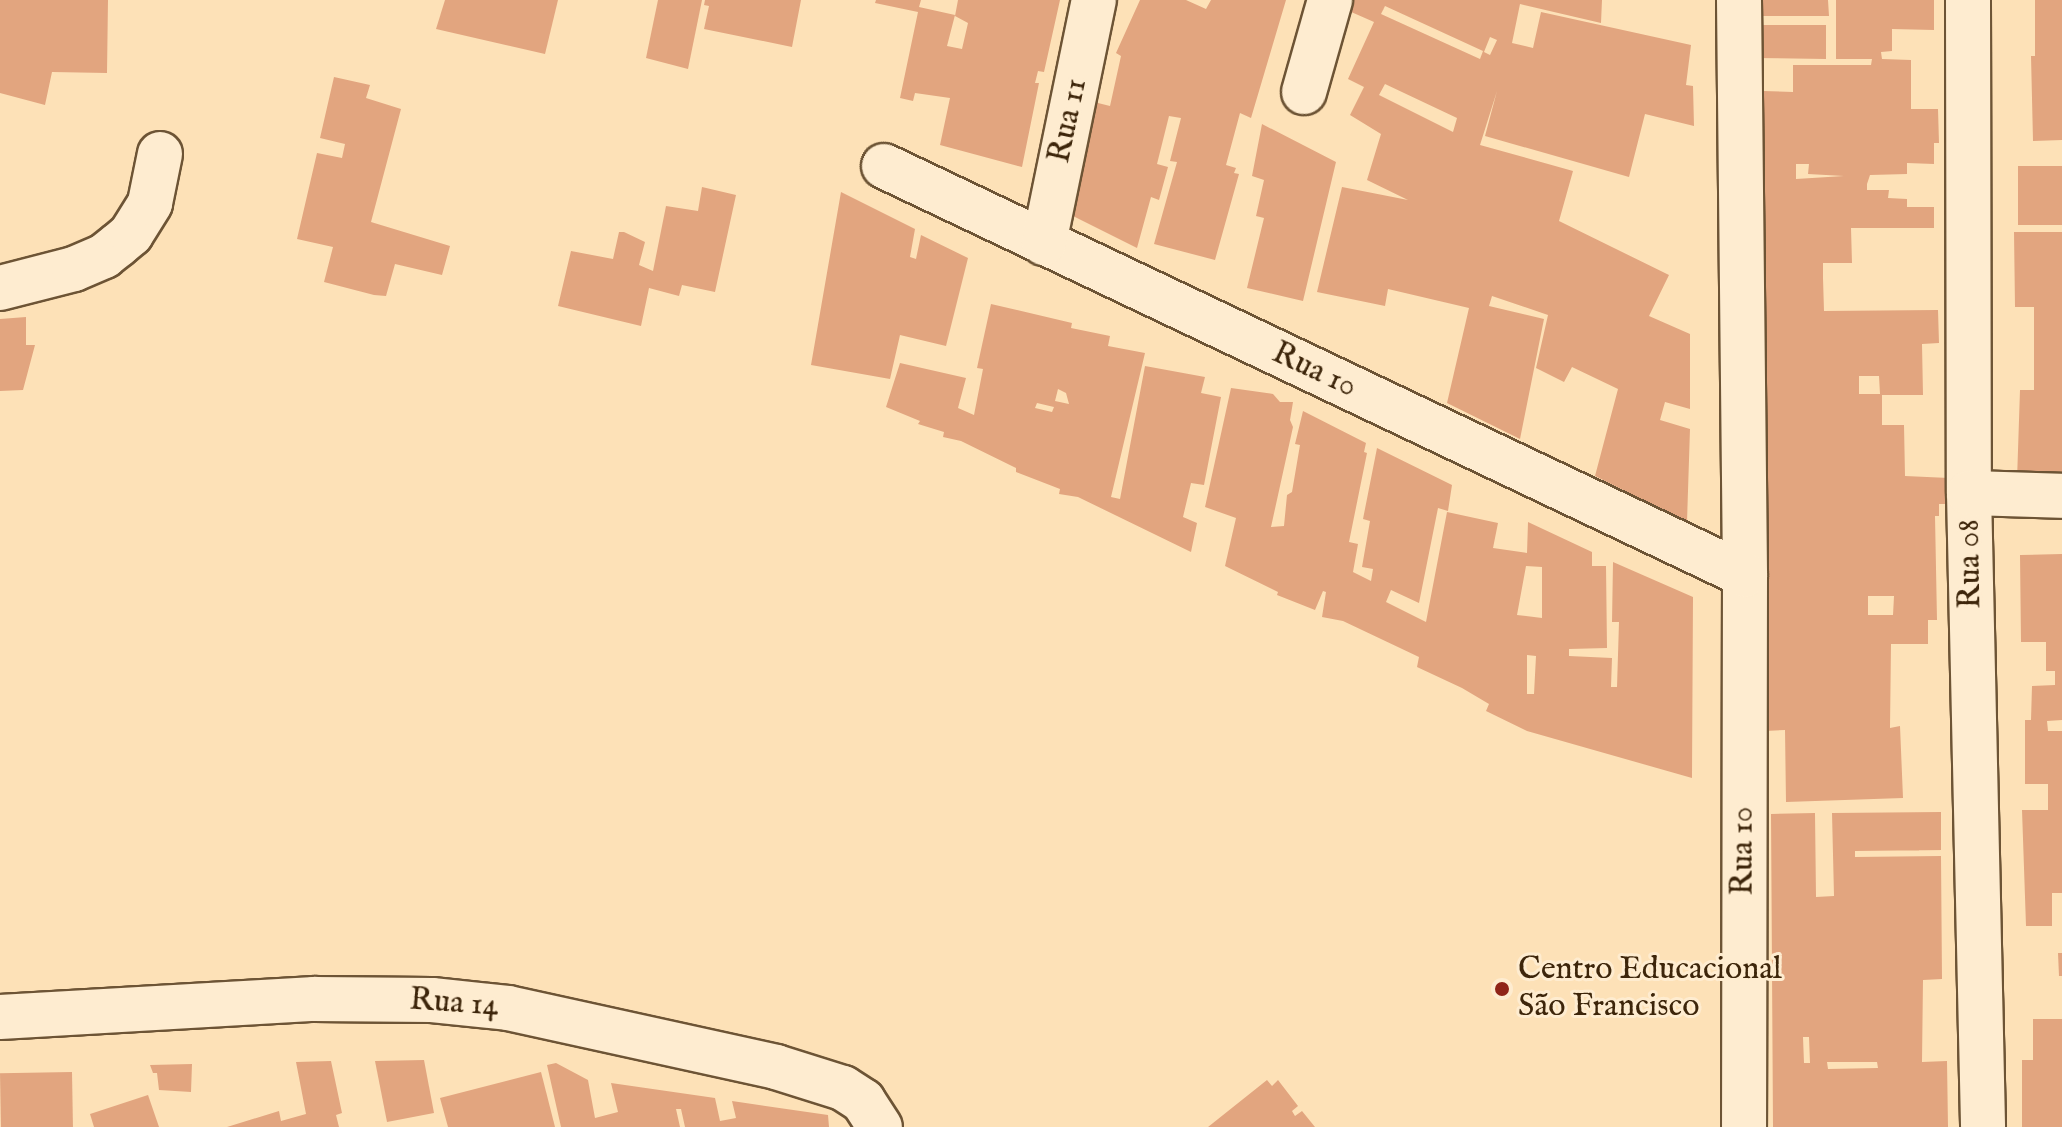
<!DOCTYPE html>
<meta charset="utf-8">
<style>
body{margin:0}
#map{position:relative;width:2062px;height:1127px;overflow:hidden;background:#fde1b7;font-family:"IM FELL English",serif}
div>[style]{position:absolute}
[style*='--x']{left:calc(var(--x)*1px);top:calc(var(--y)*1px);width:calc(var(--w)*1px);rotate:calc(var(--a)*1deg)}
.building>*{inset:0;background:#e2a57f;transform-origin:0 0}
.roads{filter:drop-shadow(2px 0 #6d5435) drop-shadow(-2px 0 #6d5435) drop-shadow(0 2px #6d5435) drop-shadow(0 -2px #6d5435)}
.minor>*{height:44px;margin:-22px;padding:0 22px;transform-origin:22px;border-radius:22px;background:#feecd0}
.dots>*{width:22px;height:22px;translate:-50% -50%;box-sizing:border-box;border:4px solid #feecd0;border-radius:50%}
span{translate:-50% -50%;white-space:nowrap;text-align:center;line-height:1.15;-webkit-text-stroke:6px #feecd0;paint-order:stroke}
.street-label{font-size:32px;color:#3d250a}
.poi-label{font-size:32px;color:#3d250a}
.left{translate:0 -50%;text-align:left}
</style>
<div id="map">
<div class="building">
<div style="clip-path:polygon(0 0,108px 0,107px 73px,52px 72px,45px 105px,0 93px)"></div>
<div style="clip-path:polygon(445px 0,558px 0,545px 54px,436px 29px)"></div>
<div style="clip-path:polygon(658px 0,702px 0,688px 69px,646px 58px)"></div>
<div style="clip-path:polygon(705px 0,801px 0,792px 47px,704px 29px,709px 6px,704px 5px)"></div>
<div style="clip-path:polygon(876px 0,921px 0,919px 7px,955px 15px,947px 46px,962px 49px,968px 23px,955px 16px,958px 0,1060px 0,1044px 72px,1038px 71px,1035px 83px,1039px 83px,1022px 167px,940px 145px,950px 98px,915px 93px,913px 101px,900px 98px,918px 12px,875px 3px)"></div>
<div style="clip-path:polygon(1140px 0,1186px 0,1206px 9px,1211px 0,1286px 0,1251px 118px,1240px 113px,1226px 165px,1236px 168px,1234px 173px,1239px 174px,1215px 260px,1154px 244px,1177px 162px,1170px 161px,1181px 118px,1169px 116px,1157px 164px,1168px 167px,1159px 200px,1151px 197px,1137px 248px,1071px 215px,1094px 102px,1110px 106px,1121px 56px,1116px 53px)"></div>
<div style="clip-path:polygon(evenodd,1349px 0,1602px 0,1601px 23px,1520px 4px,1512px 43px,1533px 48px,1541px 12px,1691px 45px,1686px 85px,1693px 86px,1694px 126px,1645px 114px,1629px 177px,1485px 136px,1497px 91px,1480px 145px,1573px 171px,1559px 221px,1669px 275px,1649px 316px,1690px 334px,1690px 409px,1665px 402px,1660px 420px,1690px 429px,1687px 522px,1595px 476px,1618px 389px,1572px 367px,1564px 382px,1536px 368px,1548px 315px,1492px 296px,1489px 306px,1544px 319px,1520px 439px,1447px 403px,1469px 308px,1388px 289px,1385px 306px,1317px 292px,1342px 187px,1408px 200px,1367px 180px,1381px 134px,1350px 115px,1364px 87px,1348px 79px,1374px 22px,1349px 11px,1349px 0,1385px 6px,1483px 51px,1480px 59px,1381px 14px,1385px 6px,1349px 0,1490px 37px,1497px 40px,1490px 55px,1484px 52px,1490px 37px,1349px 0,1385px 84px,1457px 118px,1453px 132px,1379px 95px,1385px 84px)"></div>
<div style="clip-path:polygon(1747px 0,1828px 0,1829px 16px,1763px 16px,1763px 25px,1826px 25px,1826px 59px,1754px 58px)"></div>
<div style="clip-path:polygon(evenodd,1836px 0,1934px 0,1934px 30px,1892px 29px,1892px 51px,1881px 52px,1882px 59px,1911px 60px,1911px 109px,1938px 109px,1939px 143px,1934px 143px,1934px 164px,1907px 163px,1907px 174px,1870px 175px,1867px 184px,1867px 190px,1889px 190px,1888px 198px,1907px 199px,1907px 207px,1934px 207px,1934px 228px,1851px 228px,1852px 263px,1823px 263px,1823px 278px,1824px 311px,1938px 310px,1939px 343px,1922px 344px,1923px 395px,1882px 395px,1882px 425px,1904px 425px,1905px 476px,1949px 478px,1949px 504px,1939px 504px,1939px 516px,1935px 516px,1937px 620px,1928px 620px,1928px 644px,1891px 644px,1890px 728px,1900px 726px,1903px 798px,1786px 802px,1785px 730px,1765px 731px,1763px 91px,1793px 92px,1793px 65px,1871px 65px,1872px 59px,1836px 59px,1836px 0,1796px 164px,1809px 164px,1808px 174px,1844px 176px,1796px 179px,1796px 164px,1836px 0,1859px 376px,1879px 376px,1880px 394px,1859px 394px,1859px 376px,1836px 0,1868px 596px,1894px 596px,1893px 615px,1868px 615px,1868px 596px)"></div>
<div style="clip-path:polygon(2035px 0,2062px 0,2062px 140px,2033px 141px,2031px 56px,2035px 56px)"></div>
<div style="clip-path:polygon(334px 77px,370px 85px,366px 98px,401px 109px,371px 222px,450px 246px,442px 275px,395px 264px,386px 296px,374px 295px,324px 282px,333px 247px,297px 239px,317px 153px,342px 158px,345px 144px,320px 138px)"></div>
<div style="clip-path:polygon(1262px 124px,1336px 162px,1303px 301px,1247px 288px,1264px 218px,1256px 216px,1264px 180px,1252px 176px)"></div>
<div style="left:2018px;top:166px;width:44px;height:59px"></div>
<div style="clip-path:polygon(702px 187px,736px 195px,715px 292px,682px 285px,679px 296px,649px 288px,641px 326px,558px 306px,571px 251px,613px 259px,619px 232px,624px 232px,645px 242px,639px 265px,653px 271px,666px 206px,698px 211px)"></div>
<div style="clip-path:polygon(841px 192px,915px 229px,910px 257px,916px 259px,921px 235px,968px 258px,946px 346px,900px 335px,890px 379px,811px 365px)"></div>
<div style="clip-path:polygon(2014px 232px,2062px 232px,2062px 479px,2017px 480px,2020px 390px,2034px 390px,2034px 307px,2015px 307px)"></div>
<div style="clip-path:polygon(evenodd,991px 304px,1072px 323px,1071px 328px,1110px 336px,1108px 346px,1145px 353px,1111px 497px,1120px 499px,1145px 366px,1205px 377px,1201px 393px,1221px 397px,1204px 485px,1191px 483px,1183px 517px,1197px 523px,1191px 552px,1078px 497px,1059px 494px,1060px 489px,1016px 472px,1016px 468px,961px 441px,943px 437px,944px 432px,918px 424px,920px 421px,886px 407px,900px 363px,966px 378px,958px 408px,974px 415px,983px 369px,977px 368px,991px 304px,1058px 389px,1066px 393px,1069px 404px,1055px 401px,1058px 389px,991px 304px,1037px 403px,1054px 407px,1052px 412px,1035px 408px,1037px 403px)"></div>
<div style="clip-path:polygon(26px 317px,26px 345px,35px 345px,23px 390px,0 391px,0 319px)"></div>
<div style="clip-path:polygon(evenodd,1231px 388px,1273px 394px,1280px 402px,1293px 402px,1290px 420px,1293px 427px,1271px 527px,1284px 526px,1287px 495px,1292px 492px,1300px 445px,1295px 444px,1303px 411px,1366px 443px,1364px 452px,1367px 453px,1349px 542px,1358px 544px,1353px 572px,1371px 581px,1373px 569px,1362px 567px,1370px 521px,1363px 519px,1377px 448px,1452px 485px,1448px 511px,1438px 508px,1419px 603px,1391px 590px,1386px 602px,1426px 622px,1447px 512px,1498px 523px,1493px 548px,1527px 553px,1528px 522px,1592px 552px,1592px 566px,1606px 566px,1607px 648px,1569px 649px,1569px 656px,1612px 658px,1611px 687px,1617px 687px,1619px 622px,1612px 622px,1613px 562px,1693px 597px,1692px 778px,1527px 731px,1486px 711px,1489px 704px,1462px 688px,1417px 667px,1419px 657px,1343px 621px,1322px 617px,1326px 592px,1323px 591px,1315px 610px,1277px 595px,1278px 592px,1225px 566px,1236px 518px,1205px 507px,1231px 388px,1526px 566px,1542px 567px,1542px 618px,1517px 615px,1526px 566px,1231px 388px,1527px 655px,1536px 656px,1534px 694px,1527px 694px,1527px 655px)"></div>
<div style="clip-path:polygon(2062px 554px,2062px 720px,2047px 721px,2048px 731px,2062px 731px,2062px 893px,2052px 893px,2052px 926px,2026px 926px,2022px 810px,2048px 810px,2048px 784px,2025px 784px,2025px 720px,2031px 720px,2032px 686px,2055px 685px,2055px 671px,2046px 671px,2046px 642px,2021px 642px,2020px 555px)"></div>
<div style="clip-path:polygon(evenodd,1941px 812px,1941px 850px,1855px 851px,1855px 857px,1941px 856px,1942px 979px,1923px 980px,1922px 1062px,1947px 1061px,1948px 1127px,1773px 1127px,1771px 814px,1815px 813px,1816px 897px,1834px 896px,1832px 813px,1941px 812px,1803px 1037px,1809px 1037px,1810px 1063px,1804px 1063px,1803px 1037px,1941px 812px,1827px 1062px,1877px 1062px,1878px 1068px,1828px 1069px,1827px 1062px)"></div>
<div style="clip-path:polygon(2058px 953px,2062px 953px,2062px 976px,2059px 976px)"></div>
<div style="clip-path:polygon(2033px 1019px,2062px 1019px,2062px 1127px,2022px 1127px,2022px 1060px,2033px 1060px)"></div>
<div style="clip-path:polygon(424px 1060px,434px 1113px,387px 1122px,375px 1061px)"></div>
<div style="clip-path:polygon(331px 1061px,342px 1113px,336px 1115px,339px 1127px,227px 1127px,279px 1111px,281px 1121px,306px 1114px,296px 1062px)"></div>
<div style="clip-path:polygon(556px 1063px,588px 1080px,595px 1118px,618px 1112px,611px 1083px,715px 1098px,720px 1121px,736px 1118px,732px 1101px,828px 1115px,829px 1127px,685px 1127px,681px 1109px,676px 1109px,680px 1127px,561px 1127px,547px 1065px)"></div>
<div style="clip-path:polygon(192px 1064px,191px 1092px,159px 1090px,157px 1073px,153px 1073px,150px 1065px)"></div>
<div style="left:72px;top:1072px;width:55px;height:72px;rotate:89deg"></div>
<div style="clip-path:polygon(541px 1072px,555px 1127px,448px 1127px,440px 1098px)"></div>
<div style="clip-path:polygon(1267px 1080px,1272px 1086px,1278px 1080px,1298px 1106px,1292px 1111px,1295px 1116px,1302px 1111px,1315px 1127px,1208px 1127px)"></div>
<div style="clip-path:polygon(148px 1095px,159px 1127px,94px 1127px,90px 1114px)"></div>
</div>
<div class="roads">
<div class="minor">
<div style="--x:1739;--y:0;--w:575;--a:89.4"></div>
<div style="--x:1745;--y:575;--w:552;--a:90.1"></div>
<div style="--x:1968;--y:0;--w:493;--a:89.9"></div>
<div style="--x:1969;--y:493;--w:634;--a:88.73"></div>
<div style="--x:1304;--y:92;--w:96;--a:-74.2"></div>
<div style="--x:884;--y:166;--w:953;--a:25.41"></div>
<div style="--x:1044;--y:243;--w:248;--a:-78.4"></div>
<div style="--x:0;--y:288;--w:76;--a:-14.4"></div>
<div style="--x:74;--y:269;--w:33;--a:-23"></div>
<div style="--x:104;--y:256;--w:18;--a:-38"></div>
<div style="--x:118;--y:245;--w:17;--a:-40"></div>
<div style="--x:131;--y:234;--w:36;--a:-58"></div>
<div style="--x:150;--y:203;--w:50;--a:-78.5"></div>
<div style="--x:1969;--y:493;--w:93;--a:1.8"></div>
<div style="--x:0;--y:1017;--w:315;--a:-3.3"></div>
<div style="--x:314;--y:999;--w:118;--a:0.5"></div>
<div style="--x:432;--y:1000;--w:76;--a:6"></div>
<div style="--x:508;--y:1008;--w:274;--a:12.4"></div>
<div style="--x:776;--y:1067;--w:70;--a:17.4"></div>
<div style="--x:843;--y:1088;--w:24;--a:33"></div>
<div style="--x:863;--y:1101;--w:31;--a:57"></div>
</div>
</div>
<div class="dots">
<div style="left:1502px;top:989px;background:#8f2418"></div>
</div>
<div class="street-label">
<span style="left:1069px;top:121px;rotate:-78deg">Rua 11</span>
<span style="left:1314px;top:371px;rotate:25deg">Rua 10</span>
<span style="left:1971px;top:564px;rotate:-91deg">Rua 08</span>
<span style="left:1744px;top:851px;rotate:-90deg">Rua 10</span>
<span style="left:454px;top:1004px;rotate:4deg">Rua 14</span>
</div>
<div class="poi-label">
<span class="left" style="left:1518px;top:989px">Centro Educacional<br>São Francisco</span>
</div>
</div>
